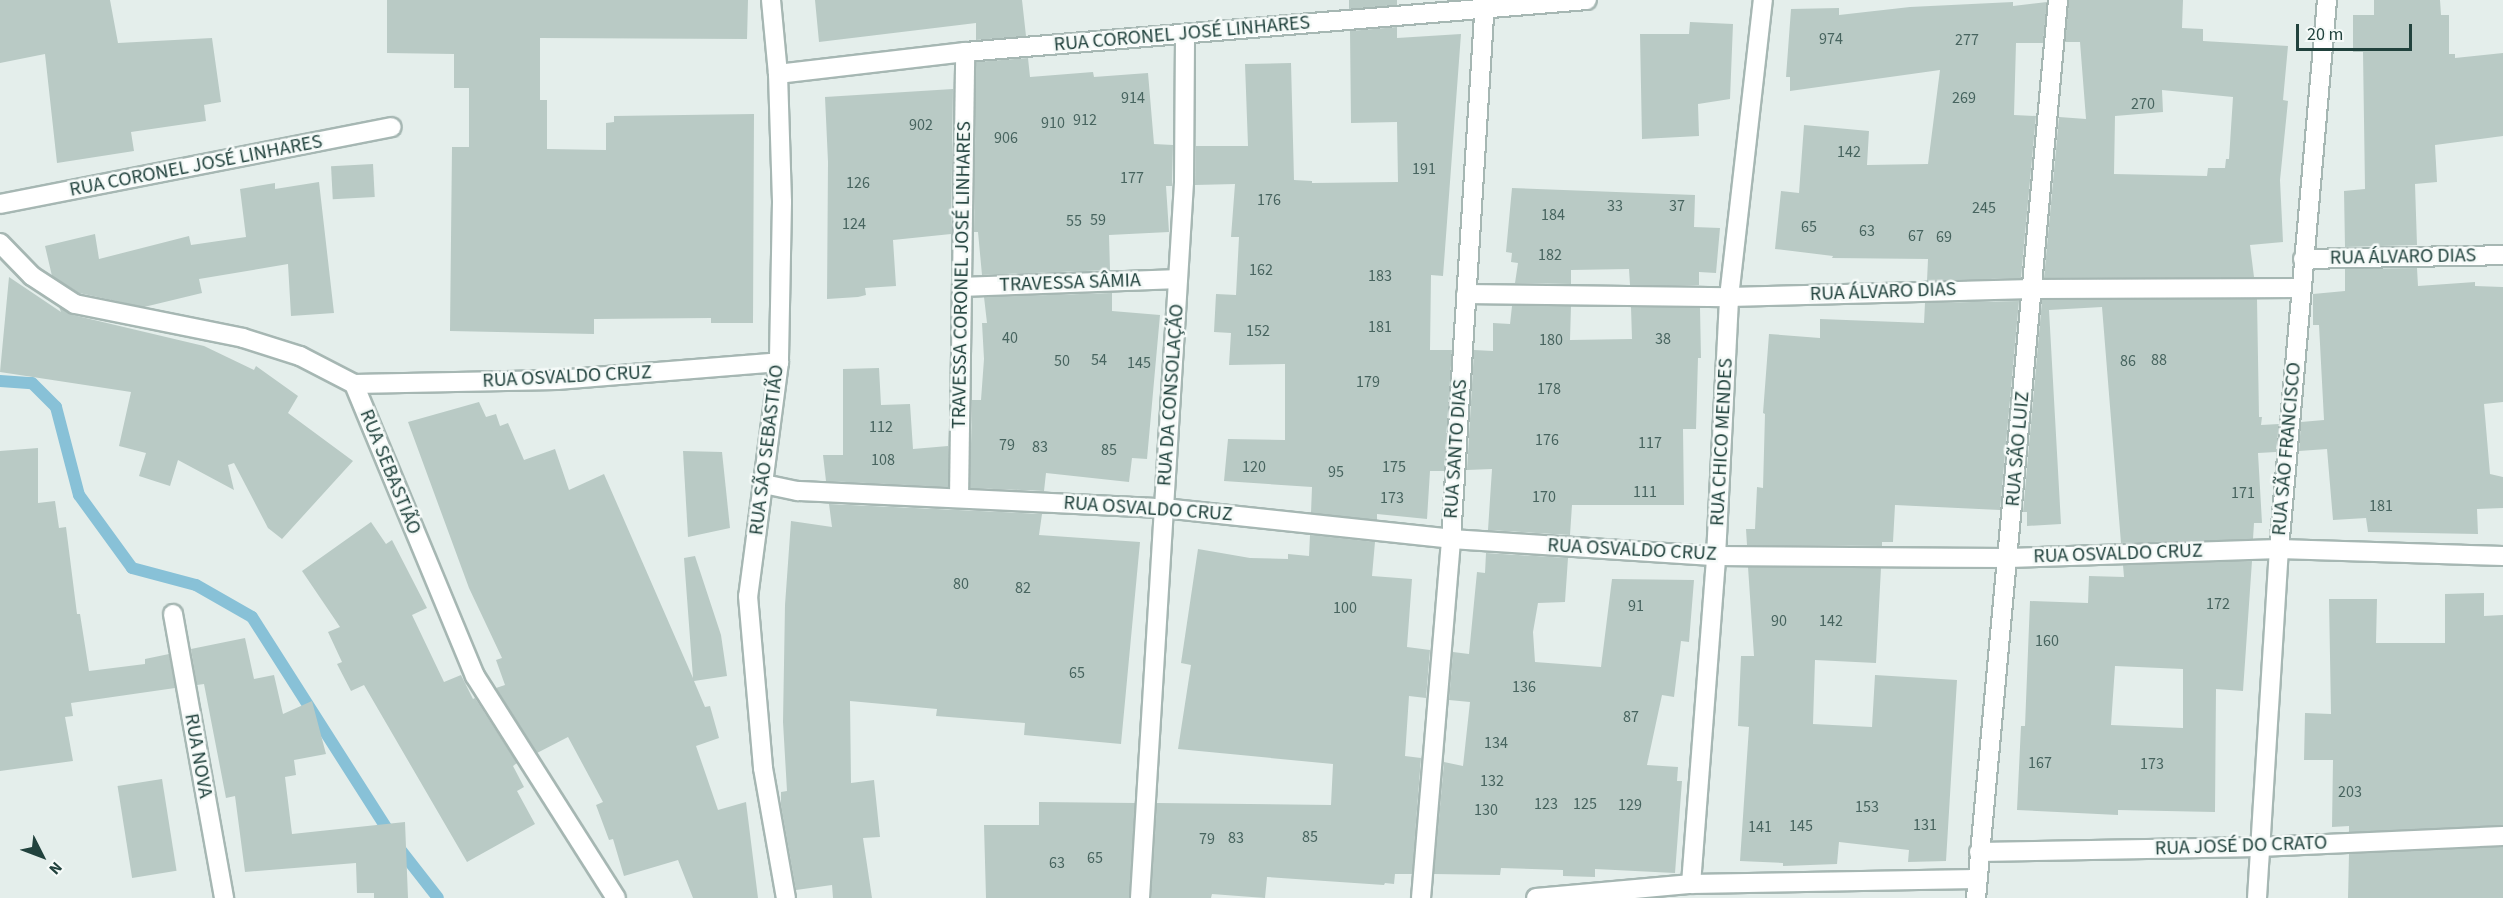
<!DOCTYPE html>
<meta charset="utf-8">
<style>
body{margin:0}
#map{position:relative;width:2503px;height:898px;overflow:hidden;background:#e4eeeb;font-family:"Source Sans 3",sans-serif}
div>[style]{position:absolute}
[style*='--x']{left:calc(var(--x)*1px);top:calc(var(--y)*1px);width:calc(var(--w)*1px);rotate:calc(var(--a)*1deg)}
.stream>*{height:12px;margin:-6px;padding:0 6px;transform-origin:6px;border-radius:6px;background:#88c1d7}
.building>*{inset:0;background:#b9cac5;transform-origin:0 0}
.roads{filter:drop-shadow(2px 0 #a6b7b3) drop-shadow(-2px 0 #a6b7b3) drop-shadow(0 2px #a6b7b3) drop-shadow(0 -2px #a6b7b3)}
.minor>*{height:18px;margin:-9px;padding:0 9px;transform-origin:9px;border-radius:9px;background:#fff}
span{translate:-50% -50%;white-space:nowrap;text-align:center;line-height:1.15;-webkit-text-stroke:5px #f5faf8;paint-order:stroke}
.number-label{font-size:16px;color:#47645f}
.number-label span{-webkit-text-stroke-width:0}
.street-label{font-size:20px;color:#21423d}
.north{position:absolute;left:12px;top:826px;width:60px;height:60px;-webkit-text-stroke:4px #f5faf8;paint-order:stroke;rotate:132deg;font-size:16px;font-weight:700;line-height:24px;text-align:center;color:#21423d}
.north::after{content:'';display:block;margin:auto;width:21px;height:27px;background:#21423d;clip-path:polygon(50% 0,100% 100%,50% 72%,0 100%)}
.scale{position:absolute;left:2296px;top:24px;width:116px;height:27px;box-sizing:border-box;border:3px solid #21423d;border-top:0;padding-left:8px;font-size:18px;line-height:21px;white-space:nowrap;color:#21423d;-webkit-text-stroke:4px #f5faf8;paint-order:stroke}
</style>
<div id="map">
<div class="stream">
<div style="--x:0;--y:381;--w:32;--a:4"></div>
<div style="--x:32;--y:383;--w:34;--a:45"></div>
<div style="--x:56;--y:407;--w:91;--a:75.4"></div>
<div style="--x:79;--y:495;--w:90;--a:54"></div>
<div style="--x:132;--y:568;--w:66;--a:14.9"></div>
<div style="--x:196;--y:585;--w:64;--a:29.7"></div>
<div style="--x:252;--y:617;--w:274;--a:57.5"></div>
<div style="--x:399;--y:848;--w:63;--a:52"></div>
</div>
<div class="building">
<div style="clip-path:polygon(0 0,110px 0,118px 43px,212px 38px,221px 102px,204px 105px,206px 121px,131px 132px,134px 151px,57px 163px,45px 54px,0 63px)"></div>
<div style="clip-path:polygon(387px 0,748px 0,747px 39px,540px 38px,540px 100px,547px 100px,547px 149px,606px 150px,606px 123px,614px 122px,614px 116px,754px 114px,753px 323px,711px 323px,711px 318px,594px 319px,594px 334px,450px 331px,452px 147px,469px 147px,469px 88px,454px 88px,454px 54px,387px 53px)"></div>
<div style="clip-path:polygon(815px 0,1022px 0,1026px 36px,976px 40px,976px 23px,819px 42px)"></div>
<div style="clip-path:polygon(1349px 0,1397px 0,1397px 5px,1349px 9px)"></div>
<div style="clip-path:polygon(evenodd,2069px 0,2183px 0,2182px 28px,2203px 29px,2203px 41px,2288px 46px,2283px 100px,2288px 101px,2280px 180px,2283px 242px,2250px 245px,2254px 277px,2044px 278px,2059px 117px,2086px 119px,2080px 42px,2065px 42px,2069px 0,2162px 90px,2233px 97px,2229px 159px,2226px 159px,2225px 168px,2208px 168px,2207px 176px,2114px 174px,2115px 116px,2163px 112px,2162px 90px)"></div>
<div style="clip-path:polygon(2374px 0,2440px 0,2441px 15px,2449px 15px,2449px 54px,2455px 54px,2455px 58px,2503px 53px,2503px 136px,2435px 145px,2437px 182px,2415px 184px,2417px 245px,2345px 247px,2344px 191px,2365px 189px,2363px 52px,2353px 52px,2353px 15px,2374px 15px)"></div>
<div style="clip-path:polygon(2013px 2px,2013px 6px,2047px 2px,2043px 43px,2016px 43px,2014px 115px,2036px 116px,2021px 278px,1927px 281px,1928px 259px,1832px 258px,1833px 256px,1775px 249px,1781px 191px,1799px 193px,1804px 125px,1869px 131px,1867px 165px,1928px 164px,1940px 70px,1790px 91px,1790px 77px,1786px 77px,1791px 9px,1839px 8px,1839px 15px,1910px 7px)"></div>
<div style="clip-path:polygon(1690px 22px,1733px 24px,1730px 99px,1698px 104px,1699px 136px,1642px 139px,1640px 34px,1689px 34px)"></div>
<div style="clip-path:polygon(1397px 27px,1397px 38px,1461px 34px,1443px 276px,1431px 275px,1430px 350px,1452px 350px,1444px 471px,1430px 471px,1427px 519px,1377px 514px,1377px 520px,1311px 513px,1312px 487px,1224px 481px,1228px 439px,1285px 440px,1285px 364px,1229px 365px,1231px 333px,1214px 332px,1216px 294px,1236px 295px,1239px 237px,1231px 237px,1235px 184px,1195px 185px,1196px 146px,1248px 146px,1245px 64px,1291px 63px,1294px 180px,1312px 181px,1312px 183px,1398px 182px,1397px 122px,1351px 123px,1350px 31px)"></div>
<div style="clip-path:polygon(1028px 58px,1030px 77px,1093px 72px,1094px 77px,1148px 73px,1154px 144px,1173px 145px,1172px 186px,1166px 186px,1169px 232px,1109px 235px,1110px 270px,982px 275px,978px 232px,974px 232px,976px 62px)"></div>
<div style="clip-path:polygon(953px 89px,951px 234px,893px 240px,896px 286px,865px 288px,866px 295px,858px 297px,827px 299px,828px 162px,825px 97px)"></div>
<div style="left:373px;top:164px;width:33px;height:42px;rotate:87deg"></div>
<div style="clip-path:polygon(319px 182px,334px 313px,291px 316px,288px 264px,199px 279px,202px 293px,144px 307px,79px 293px,52px 276px,45px 246px,95px 234px,99px 259px,189px 236px,191px 245px,246px 237px,240px 189px,275px 183px,275px 189px)"></div>
<div style="clip-path:polygon(1512px 188px,1695px 195px,1694px 227px,1720px 228px,1716px 273px,1699px 272px,1699px 285px,1630px 285px,1629px 269px,1571px 270px,1571px 284px,1515px 283px,1518px 263px,1511px 262px,1512px 253px,1506px 252px)"></div>
<div style="clip-path:polygon(2417px 268px,2418px 286px,2475px 282px,2475px 286px,2503px 287px,2503px 402px,2484px 404px,2490px 474px,2503px 477px,2503px 508px,2477px 509px,2478px 534px,2368px 532px,2366px 518px,2333px 520px,2327px 449px,2299px 451px,2301px 422px,2324px 420px,2319px 325px,2313px 325px,2313px 294px,2345px 291px,2345px 269px)"></div>
<div style="clip-path:polygon(9px 277px,61px 312px,59px 307px,73px 315px,204px 346px,254px 370px,256px 366px,298px 396px,288px 413px,353px 461px,282px 539px,268px 528px,234px 463px,228px 465px,234px 490px,178px 460px,170px 486px,139px 476px,146px 453px,119px 446px,131px 392px,0 372px)"></div>
<div style="clip-path:polygon(1112px 293px,1112px 311px,1160px 315px,1147px 459px,1132px 458px,1129px 482px,1046px 473px,1044px 491px,970px 488px,972px 400px,981px 400px,984px 359px,982px 323px,987px 323px,984px 297px)"></div>
<div style="clip-path:polygon(2257px 299px,2259px 417px,2262px 417px,2261px 425px,2279px 424px,2276px 452px,2258px 453px,2262px 523px,2254px 523px,2253px 539px,2121px 543px,2102px 307px,2049px 310px,2061px 524px,2027px 526px,2027px 512px,2023px 512px,2042px 300px)"></div>
<div style="clip-path:polygon(2019px 301px,2000px 510px,1895px 505px,1893px 542px,1882px 542px,1882px 546px,1747px 545px,1746px 529px,1755px 529px,1757px 487px,1763px 488px,1765px 414px,1763px 413px,1769px 334px,1820px 338px,1820px 319px,1924px 323px,1925px 303px)"></div>
<div style="clip-path:polygon(1512px 306px,1571px 306px,1570px 340px,1632px 339px,1631px 307px,1700px 308px,1701px 358px,1698px 358px,1696px 429px,1683px 429px,1684px 505px,1572px 505px,1570px 535px,1488px 530px,1492px 469px,1467px 470px,1474px 350px,1493px 351px,1493px 323px,1510px 324px)"></div>
<div style="clip-path:polygon(879px 368px,881px 405px,910px 404px,913px 449px,948px 446px,948px 487px,826px 481px,823px 455px,843px 455px,843px 369px)"></div>
<div style="clip-path:polygon(479px 402px,486px 417px,496px 414px,500px 426px,508px 423px,524px 460px,555px 449px,569px 490px,604px 474px,693px 678px,684px 558px,695px 556px,721px 635px,727px 676px,694px 681px,705px 707px,710px 706px,719px 738px,696px 746px,718px 810px,746px 802px,758px 898px,693px 898px,678px 860px,624px 876px,613px 839px,609px 840px,596px 805px,603px 802px,568px 737px,537px 753px,496px 688px,505px 685px,496px 660px,502px 658px,469px 588px,408px 422px)"></div>
<div style="clip-path:polygon(38px 448px,38px 503px,55px 501px,59px 528px,66px 527px,77px 614px,80px 614px,89px 671px,145px 664px,145px 659px,169px 654px,175px 688px,71px 703px,73px 716px,65px 717px,73px 761px,0 771px,0 451px)"></div>
<div style="clip-path:polygon(683px 451px,722px 452px,730px 528px,688px 537px)"></div>
<div style="clip-path:polygon(829px 504px,1042px 514px,1039px 535px,1140px 542px,1121px 744px,1024px 735px,1025px 723px,936px 716px,937px 709px,850px 701px,851px 783px,874px 780px,880px 837px,863px 838px,872px 898px,833px 898px,832px 885px,796px 890px,781px 805px,781px 792px,787px 791px,783px 722px,785px 605px,791px 521px,832px 527px)"></div>
<div style="clip-path:polygon(371px 522px,386px 544px,392px 540px,427px 608px,412px 615px,444px 682px,461px 675px,473px 699px,475px 698px,517px 763px,513px 766px,524px 787px,517px 791px,535px 824px,467px 862px,364px 685px,351px 691px,337px 664px,342px 662px,328px 632px,340px 627px,302px 571px)"></div>
<div style="clip-path:polygon(1310px 535px,1375px 542px,1372px 576px,1412px 579px,1407px 647px,1430px 650px,1426px 698px,1409px 696px,1405px 756px,1421px 758px,1412px 874px,1395px 874px,1394px 884px,1385px 883px,1384px 885px,1267px 877px,1265px 898px,1212px 894px,1211px 898px,1151px 898px,1157px 803px,1331px 805px,1333px 764px,1178px 749px,1191px 665px,1181px 663px,1198px 549px,1250px 558px,1288px 559px,1288px 554px,1309px 556px)"></div>
<div style="clip-path:polygon(1486px 553px,1568px 558px,1565px 602px,1538px 603px,1533px 632px,1535px 662px,1601px 667px,1612px 579px,1694px 580px,1689px 642px,1681px 641px,1674px 697px,1662px 695px,1647px 765px,1678px 767px,1677px 781px,1682px 781px,1675px 873px,1595px 869px,1595px 877px,1563px 876px,1563px 870px,1501px 868px,1500px 875px,1434px 874px,1444px 762px,1463px 766px,1470px 702px,1449px 700px,1453px 652px,1469px 654px,1477px 572px,1485px 573px)"></div>
<div style="clip-path:polygon(evenodd,2252px 561px,2243px 691px,2216px 689px,2215px 812px,2118px 810px,2118px 815px,2017px 810px,2021px 726px,2025px 726px,2030px 601px,2088px 603px,2089px 576px,2124px 577px,2123px 565px,2252px 561px,2115px 666px,2183px 669px,2183px 728px,2111px 725px,2115px 666px)"></div>
<div style="clip-path:polygon(1748px 567px,1881px 568px,1876px 663px,1815px 660px,1813px 724px,1872px 727px,1875px 675px,1957px 680px,1946px 861px,1908px 862px,1909px 850px,1839px 842px,1837px 864px,1783px 866px,1783px 863px,1740px 861px,1749px 727px,1738px 726px,1741px 656px,1754px 656px)"></div>
<div style="clip-path:polygon(2484px 593px,2484px 616px,2503px 615px,2503px 825px,2349px 832px,2349px 826px,2332px 827px,2333px 760px,2304px 760px,2305px 713px,2331px 714px,2329px 599px,2377px 599px,2376px 643px,2445px 643px,2445px 594px)"></div>
<div style="clip-path:polygon(245px 638px,254px 679px,274px 675px,283px 714px,312px 701px,326px 754px,294px 760px,296px 775px,285px 777px,292px 834px,405px 822px,408px 898px,374px 898px,374px 893px,357px 893px,356px 863px,245px 872px,235px 796px,226px 798px,204px 684px,197px 685px,191px 649px)"></div>
<div style="left:162px;top:779px;width:93px;height:45px;rotate:81deg"></div>
<div style="clip-path:polygon(1039px 802px,1135px 803px,1129px 898px,986px 898px,984px 825px,1039px 825px)"></div>
<div style="clip-path:polygon(2503px 847px,2503px 898px,2348px 898px,2349px 854px)"></div>
</div>
<div class="roads">
<div class="minor">
<div style="--x:771;--y:0;--w:74;--a:84.6"></div>
<div style="--x:778;--y:74;--w:128;--a:88.2"></div>
<div style="--x:782;--y:202;--w:160;--a:91.1"></div>
<div style="--x:779;--y:362;--w:236;--a:97.5"></div>
<div style="--x:748;--y:596;--w:173;--a:85"></div>
<div style="--x:763;--y:768;--w:132;--a:80"></div>
<div style="--x:778;--y:74;--w:188;--a:-6.7"></div>
<div style="--x:965;--y:52;--w:624;--a:-4.78"></div>
<div style="--x:0;--y:204;--w:399;--a:-11.1"></div>
<div style="--x:0;--y:243;--w:46;--a:45.9"></div>
<div style="--x:32;--y:276;--w:51;--a:33.1"></div>
<div style="--x:75;--y:304;--w:171;--a:11.4"></div>
<div style="--x:243;--y:338;--w:60;--a:17.5"></div>
<div style="--x:300;--y:356;--w:61;--a:27.4"></div>
<div style="--x:354;--y:384;--w:316;--a:67.5"></div>
<div style="--x:475;--y:676;--w:263;--a:57.6"></div>
<div style="--x:2303;--y:259;--w:200;--a:-1.1"></div>
<div style="--x:962;--y:287;--w:216;--a:-2.1"></div>
<div style="--x:1466;--y:294;--w:263;--a:0.7"></div>
<div style="--x:1729;--y:297;--w:303;--a:-1.5"></div>
<div style="--x:2032;--y:289;--w:269;--a:-0.2"></div>
<div style="--x:354;--y:384;--w:203;--a:-1.1"></div>
<div style="--x:557;--y:380;--w:223;--a:-4.6"></div>
<div style="--x:764;--y:484;--w:35;--a:12"></div>
<div style="--x:798;--y:491;--w:365;--a:2.7"></div>
<div style="--x:1163;--y:508;--w:290;--a:6.1"></div>
<div style="--x:1451;--y:539;--w:266;--a:3.7"></div>
<div style="--x:1716;--y:556;--w:293;--a:0.4"></div>
<div style="--x:2009;--y:558;--w:270;--a:-1.9"></div>
<div style="--x:2279;--y:549;--w:224;--a:1.8"></div>
<div style="--x:959;--y:498;--w:446;--a:-89.2"></div>
<div style="--x:173;--y:614;--w:289;--a:79.8"></div>
<div style="--x:1979;--y:852;--w:280;--a:-1"></div>
<div style="--x:2259;--y:847;--w:244;--a:-2.6"></div>
<div style="--x:1691;--y:884;--w:329;--a:-85.6"></div>
<div style="--x:1716;--y:556;--w:259;--a:-87.1"></div>
<div style="--x:1729;--y:297;--w:299;--a:-83.5"></div>
<div style="--x:1140;--y:898;--w:717;--a:-86.48"></div>
<div style="--x:1184;--y:182;--w:147;--a:-89.6"></div>
<div style="--x:1421;--y:898;--w:360;--a:-85.2"></div>
<div style="--x:1451;--y:539;--w:540;--a:-86.39"></div>
<div style="--x:1536;--y:898;--w:156;--a:-5.2"></div>
<div style="--x:1691;--y:884;--w:285;--a:-1"></div>
<div style="--x:1976;--y:898;--w:902;--a:-84.78"></div>
<div style="--x:2257;--y:898;--w:350;--a:-86.4"></div>
<div style="--x:2279;--y:549;--w:551;--a:-85"></div>
</div>
</div>
<div class="number-label">
<span style="left:1831px;top:39px">974</span>
<span style="left:1967px;top:40px">277</span>
<span style="left:1133px;top:98px">914</span>
<span style="left:1964px;top:98px">269</span>
<span style="left:2143px;top:104px">270</span>
<span style="left:1085px;top:120px">912</span>
<span style="left:1053px;top:123px">910</span>
<span style="left:921px;top:125px">902</span>
<span style="left:1006px;top:138px">906</span>
<span style="left:1849px;top:152px">142</span>
<span style="left:1424px;top:169px">191</span>
<span style="left:1132px;top:178px">177</span>
<span style="left:858px;top:183px">126</span>
<span style="left:1269px;top:200px">176</span>
<span style="left:1615px;top:206px">33</span>
<span style="left:1677px;top:206px">37</span>
<span style="left:1984px;top:208px">245</span>
<span style="left:1553px;top:215px">184</span>
<span style="left:1098px;top:220px">59</span>
<span style="left:1074px;top:221px">55</span>
<span style="left:854px;top:224px">124</span>
<span style="left:1809px;top:227px">65</span>
<span style="left:1867px;top:231px">63</span>
<span style="left:1916px;top:236px">67</span>
<span style="left:1944px;top:237px">69</span>
<span style="left:1550px;top:255px">182</span>
<span style="left:1261px;top:270px">162</span>
<span style="left:1380px;top:276px">183</span>
<span style="left:1380px;top:327px">181</span>
<span style="left:1258px;top:331px">152</span>
<span style="left:1010px;top:338px">40</span>
<span style="left:1663px;top:339px">38</span>
<span style="left:1551px;top:340px">180</span>
<span style="left:1099px;top:360px">54</span>
<span style="left:2159px;top:360px">88</span>
<span style="left:1062px;top:361px">50</span>
<span style="left:2128px;top:361px">86</span>
<span style="left:1139px;top:363px">145</span>
<span style="left:1368px;top:382px">179</span>
<span style="left:1549px;top:389px">178</span>
<span style="left:881px;top:427px">112</span>
<span style="left:1547px;top:440px">176</span>
<span style="left:1650px;top:443px">117</span>
<span style="left:1007px;top:445px">79</span>
<span style="left:1040px;top:447px">83</span>
<span style="left:1109px;top:450px">85</span>
<span style="left:883px;top:460px">108</span>
<span style="left:1254px;top:467px">120</span>
<span style="left:1394px;top:467px">175</span>
<span style="left:1336px;top:472px">95</span>
<span style="left:1645px;top:492px">111</span>
<span style="left:2243px;top:493px">171</span>
<span style="left:1544px;top:497px">170</span>
<span style="left:1392px;top:498px">173</span>
<span style="left:2381px;top:506px">181</span>
<span style="left:961px;top:584px">80</span>
<span style="left:1023px;top:588px">82</span>
<span style="left:2218px;top:604px">172</span>
<span style="left:1636px;top:606px">91</span>
<span style="left:1345px;top:608px">100</span>
<span style="left:1779px;top:621px">90</span>
<span style="left:1831px;top:621px">142</span>
<span style="left:2047px;top:641px">160</span>
<span style="left:1077px;top:673px">65</span>
<span style="left:1524px;top:687px">136</span>
<span style="left:1631px;top:717px">87</span>
<span style="left:1496px;top:743px">134</span>
<span style="left:2040px;top:763px">167</span>
<span style="left:2152px;top:764px">173</span>
<span style="left:1492px;top:781px">132</span>
<span style="left:2350px;top:792px">203</span>
<span style="left:1546px;top:804px">123</span>
<span style="left:1585px;top:804px">125</span>
<span style="left:1630px;top:805px">129</span>
<span style="left:1867px;top:807px">153</span>
<span style="left:1486px;top:810px">130</span>
<span style="left:1925px;top:825px">131</span>
<span style="left:1801px;top:826px">145</span>
<span style="left:1760px;top:827px">141</span>
<span style="left:1310px;top:837px">85</span>
<span style="left:1236px;top:838px">83</span>
<span style="left:1207px;top:839px">79</span>
<span style="left:1095px;top:858px">65</span>
<span style="left:1057px;top:863px">63</span>
</div>
<div class="street-label">
<span style="left:1182px;top:34px;rotate:-5deg">RUA CORONEL JOSÉ LINHARES</span>
<span style="left:196px;top:166px;rotate:-11deg">RUA CORONEL JOSÉ LINHARES</span>
<span style="left:2403px;top:257px;rotate:-1deg">RUA ÁLVARO DIAS</span>
<span style="left:962px;top:275px;rotate:-89deg">TRAVESSA CORONEL JOSÉ LINHARES</span>
<span style="left:1070px;top:283px;rotate:-2deg">TRAVESSA SÂMIA</span>
<span style="left:1883px;top:292px;rotate:-2deg">RUA ÁLVARO DIAS</span>
<span style="left:567px;top:377px;rotate:-3deg">RUA OSVALDO CRUZ</span>
<span style="left:1171px;top:395px;rotate:-86deg">RUA DA CONSOLAÇÃO</span>
<span style="left:1722px;top:442px;rotate:-87deg">RUA CHICO MENDES</span>
<span style="left:1456px;top:449px;rotate:-86deg">RUA SANTO DIAS</span>
<span style="left:2018px;top:449px;rotate:-85deg">RUA SÃO LUIZ</span>
<span style="left:2287px;top:449px;rotate:-85deg">RUA SÃO FRANCISCO</span>
<span style="left:767px;top:450px;rotate:-83deg">RUA SÃO SEBASTIÃO</span>
<span style="left:390px;top:472px;rotate:68deg">RUA SEBASTIÃO</span>
<span style="left:1148px;top:509px;rotate:4deg">RUA OSVALDO CRUZ</span>
<span style="left:1632px;top:550px;rotate:3deg">RUA OSVALDO CRUZ</span>
<span style="left:2118px;top:554px;rotate:-2deg">RUA OSVALDO CRUZ</span>
<span style="left:198px;top:756px;rotate:80deg">RUA NOVA</span>
<span style="left:2241px;top:846px;rotate:-2deg">RUA JOSÉ DO CRATO</span>
</div>
<div class="north">N</div>
<div class="scale">20 m</div>
</div>
